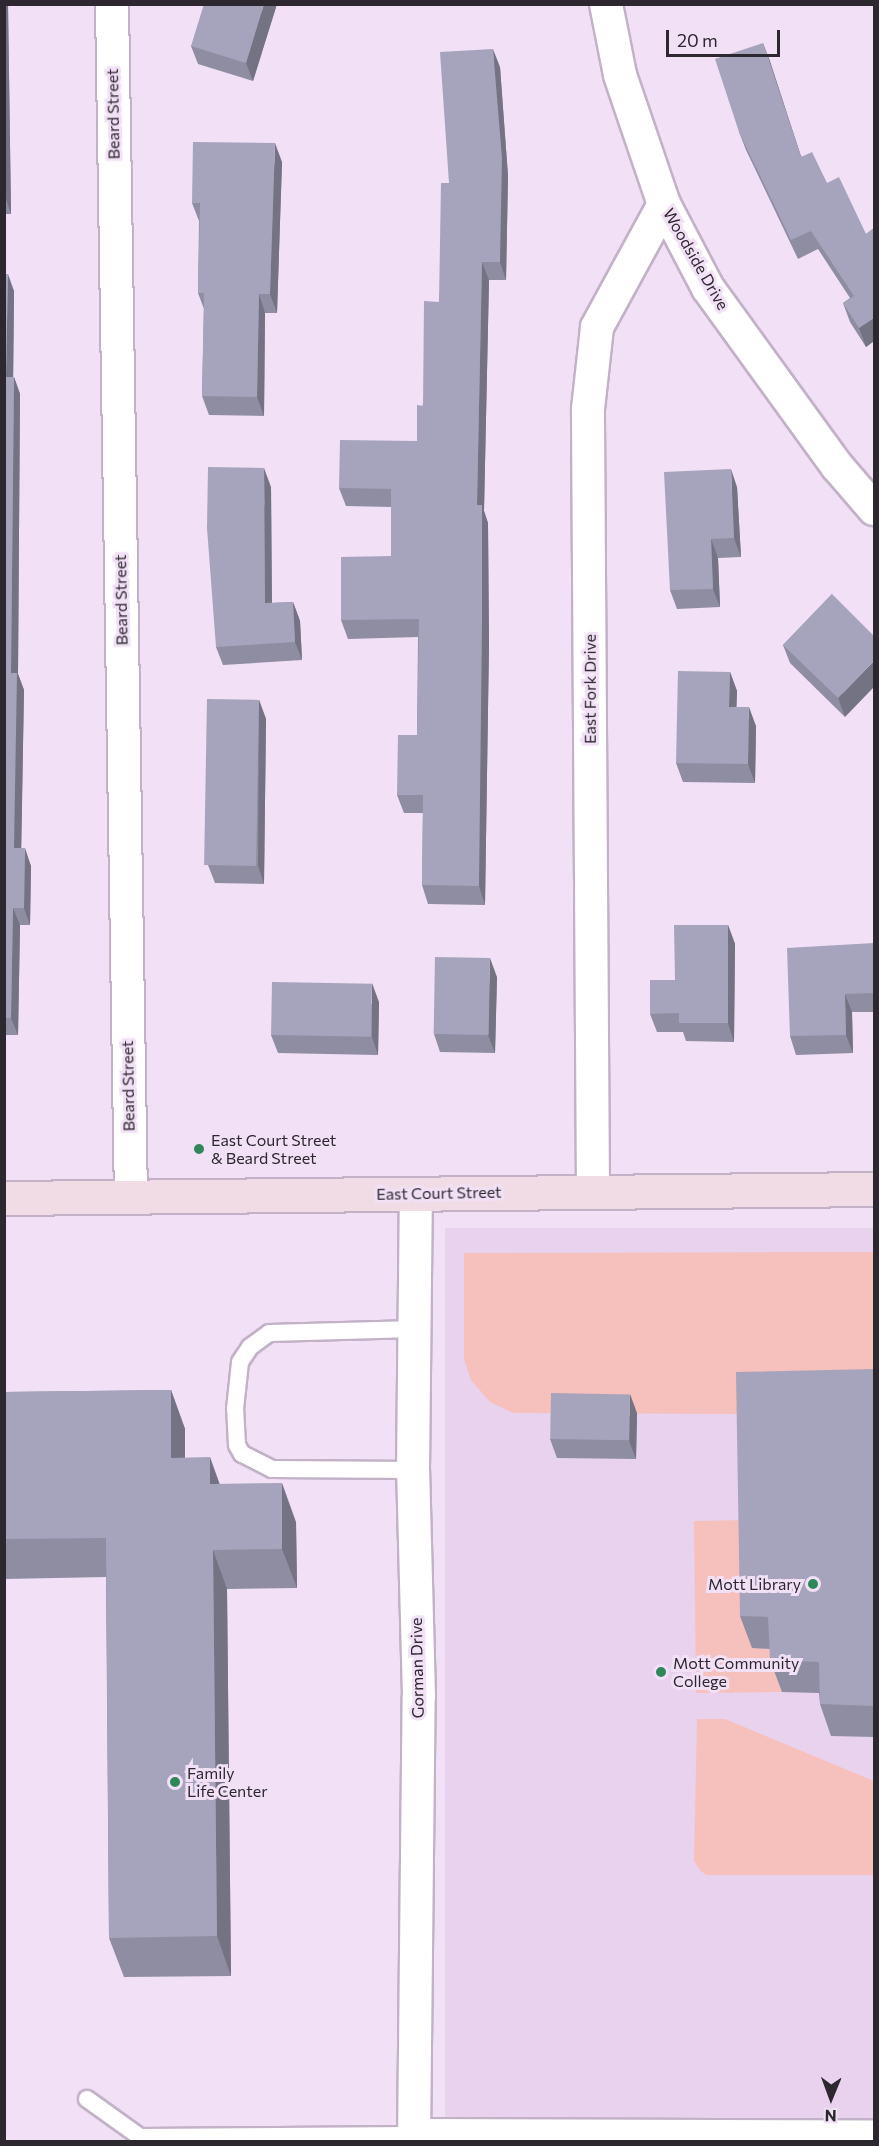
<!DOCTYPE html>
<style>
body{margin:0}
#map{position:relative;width:879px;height:2146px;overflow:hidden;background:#f1e0f6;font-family:Commissioner,sans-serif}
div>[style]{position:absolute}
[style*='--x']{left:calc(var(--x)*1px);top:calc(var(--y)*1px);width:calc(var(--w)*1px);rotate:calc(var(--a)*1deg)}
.built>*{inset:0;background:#e8d2ee;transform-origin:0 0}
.green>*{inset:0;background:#f6c0bc}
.roads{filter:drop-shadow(2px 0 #c2b1c7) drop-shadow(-2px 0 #c2b1c7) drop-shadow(0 2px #c2b1c7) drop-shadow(0 -2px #c2b1c7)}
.lane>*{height:16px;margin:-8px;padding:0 8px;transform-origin:8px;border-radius:8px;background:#fff}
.street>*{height:32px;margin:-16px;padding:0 16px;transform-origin:16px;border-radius:16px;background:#fff}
.secondary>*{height:33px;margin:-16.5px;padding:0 16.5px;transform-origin:16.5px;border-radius:16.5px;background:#f1dce5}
.wall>*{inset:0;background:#8e8da2}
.shaded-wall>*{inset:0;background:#747384}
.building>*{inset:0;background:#a5a4bc;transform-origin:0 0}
.dots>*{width:16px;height:16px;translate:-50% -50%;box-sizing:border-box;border:3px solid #f1e0f6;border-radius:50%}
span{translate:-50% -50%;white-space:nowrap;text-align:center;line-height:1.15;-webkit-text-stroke:6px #f1e0f6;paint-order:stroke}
.street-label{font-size:16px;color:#2d272f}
.poi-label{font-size:16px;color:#2d272f}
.left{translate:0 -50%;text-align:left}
.right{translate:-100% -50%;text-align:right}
.frame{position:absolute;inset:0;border:6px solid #2d272f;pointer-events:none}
.north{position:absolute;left:801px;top:2068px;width:60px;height:60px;-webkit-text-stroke:4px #f1e0f6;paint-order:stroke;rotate:181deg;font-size:16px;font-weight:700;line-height:24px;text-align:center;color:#2d272f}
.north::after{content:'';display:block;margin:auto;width:21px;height:27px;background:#2d272f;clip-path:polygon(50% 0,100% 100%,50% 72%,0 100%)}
.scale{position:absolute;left:666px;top:30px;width:114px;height:27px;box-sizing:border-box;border:3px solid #2d272f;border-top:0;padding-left:8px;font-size:18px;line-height:21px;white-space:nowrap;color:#2d272f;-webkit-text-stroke:4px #f1e0f6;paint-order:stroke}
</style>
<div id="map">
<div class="built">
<div style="left:874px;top:1228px;width:913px;height:429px;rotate:90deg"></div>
</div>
<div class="green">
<div style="clip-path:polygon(874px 1252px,874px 1402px,748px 1414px,513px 1413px,490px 1402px,471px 1380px,464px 1359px,464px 1253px)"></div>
<div style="clip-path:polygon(750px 1520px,752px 1648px,779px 1649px,782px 1692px,696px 1693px,694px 1521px)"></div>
<div style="clip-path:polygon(697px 1719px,725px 1719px,874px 1781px,874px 1875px,706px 1875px,700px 1870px,694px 1861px)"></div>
</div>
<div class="roads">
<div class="lane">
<div style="--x:413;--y:1470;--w:141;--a:-179.6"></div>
<div style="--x:272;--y:1469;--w:34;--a:-153"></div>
<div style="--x:242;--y:1454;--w:10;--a:-119"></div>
<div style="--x:237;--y:1445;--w:36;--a:-93"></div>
<div style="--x:235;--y:1409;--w:47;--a:-83.9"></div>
<div style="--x:240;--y:1362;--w:18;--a:-56"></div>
<div style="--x:250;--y:1347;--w:24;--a:-36"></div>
<div style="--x:269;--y:1333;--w:146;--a:-1.6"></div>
<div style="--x:87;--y:2099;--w:65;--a:35.6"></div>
<div style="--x:140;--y:2137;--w:274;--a:-0.4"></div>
</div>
<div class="street">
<div style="--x:112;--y:4;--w:1192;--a:89.09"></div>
<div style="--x:606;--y:4;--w:72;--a:78.8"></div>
<div style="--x:620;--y:75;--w:136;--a:71.2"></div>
<div style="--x:664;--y:204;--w:95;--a:62.4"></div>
<div style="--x:708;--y:288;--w:220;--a:54.1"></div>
<div style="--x:837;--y:466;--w:57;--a:49.3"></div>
<div style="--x:593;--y:1192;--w:783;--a:-90.37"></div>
<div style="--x:588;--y:409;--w:82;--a:-83.7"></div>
<div style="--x:597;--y:327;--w:140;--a:-61.4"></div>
<div style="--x:414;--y:2135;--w:460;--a:0.2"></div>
<div style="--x:414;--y:2142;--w:446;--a:-89.4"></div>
<div style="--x:419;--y:1696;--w:226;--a:-91.5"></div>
<div style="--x:413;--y:1470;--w:276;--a:-89.4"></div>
</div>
<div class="secondary">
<div style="--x:4;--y:1198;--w:870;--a:-0.59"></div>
</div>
</div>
<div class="wall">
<div style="clip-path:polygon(4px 4px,8px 4px,11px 214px,4px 214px)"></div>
<div style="clip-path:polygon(277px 4px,253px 81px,198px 64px,191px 46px)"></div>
<div style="clip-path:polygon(763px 43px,801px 156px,827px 183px,866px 234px,874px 228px,874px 341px,866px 347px,850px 322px,843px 303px,850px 298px,818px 249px,798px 259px,746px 150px,739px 132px)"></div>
<div style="clip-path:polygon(500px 67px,508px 176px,506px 280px,489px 280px,484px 511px,488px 523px,489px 644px,485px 905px,428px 904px,422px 885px,423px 813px,404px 813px,397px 795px,417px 735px,418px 637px,348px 639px,341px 620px,391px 556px,391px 507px,346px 506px,339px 488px,417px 441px,439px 302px,449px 183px)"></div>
<div style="clip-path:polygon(282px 162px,277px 313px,265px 313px,264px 416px,209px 415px,202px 396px,204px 309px,198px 293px,199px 221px,192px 203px)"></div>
<div style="clip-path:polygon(4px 274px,14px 291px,13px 377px,14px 377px,20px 394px,18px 674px,24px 690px,21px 848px,31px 866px,30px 925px,20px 925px,18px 1035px,4px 1035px)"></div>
<div style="clip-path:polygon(271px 487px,272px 603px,293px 602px,300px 621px,302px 660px,223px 665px,216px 647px)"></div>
<div style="clip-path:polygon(737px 487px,741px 557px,718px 558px,720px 607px,677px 609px,670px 590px)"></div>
<div style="clip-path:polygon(832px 594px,845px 717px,790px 663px,783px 645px)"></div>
<div style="clip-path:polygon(730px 672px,737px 691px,736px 707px,756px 726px,755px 783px,683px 782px,676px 763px)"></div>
<div style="clip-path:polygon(259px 700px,266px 719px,264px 884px,215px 883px,208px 865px)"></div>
<div style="clip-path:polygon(728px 925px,735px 944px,734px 1042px,686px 1041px,683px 1032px,657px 1032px,650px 1014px,675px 980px)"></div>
<div style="clip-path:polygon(874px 943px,874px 1012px,852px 1012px,853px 1053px,796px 1055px,790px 1036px)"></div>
<div style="clip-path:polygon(497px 977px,495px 1053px,440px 1052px,434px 1034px)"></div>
<div style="clip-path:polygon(379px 1002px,378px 1055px,278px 1053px,271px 1035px)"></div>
<div style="clip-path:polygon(874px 1369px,874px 1737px,831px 1736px,820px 1704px,819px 1693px,782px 1692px,770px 1660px,770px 1649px,752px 1648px,740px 1616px)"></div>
<div style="clip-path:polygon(171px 1390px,185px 1429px,185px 1458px,219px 1484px,296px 1522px,297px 1588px,227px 1589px,231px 1976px,124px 1977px,109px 1938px,106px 1577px,4px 1579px,4px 1392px)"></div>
<div style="clip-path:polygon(637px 1413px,636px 1459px,557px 1458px,550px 1439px)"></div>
</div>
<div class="shaded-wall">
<div style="clip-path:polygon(4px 4px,8px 4px,11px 214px,5px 196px)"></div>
<div style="clip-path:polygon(264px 4px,277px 4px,253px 81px,246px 63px)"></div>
<div style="clip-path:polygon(763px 43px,770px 61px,807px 175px)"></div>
<div style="clip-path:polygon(493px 49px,500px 67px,508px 176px,506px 280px,500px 262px)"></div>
<div style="clip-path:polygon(275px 143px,282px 162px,277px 313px,270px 294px)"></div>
<div style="clip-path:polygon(482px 262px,489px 280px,484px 511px,488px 523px,489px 644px,485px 905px,479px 886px,477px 505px)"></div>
<div style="clip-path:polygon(8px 274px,14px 291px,13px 394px,6px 377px)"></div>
<div style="clip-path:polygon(259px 294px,265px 313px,264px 416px,257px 397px)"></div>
<div style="clip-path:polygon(874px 318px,874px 341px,866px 347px,859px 328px)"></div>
<div style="clip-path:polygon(14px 377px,20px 394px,18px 674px,24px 690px,21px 865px,14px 848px,11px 673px)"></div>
<div style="clip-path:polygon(264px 468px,271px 487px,272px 622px,265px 603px)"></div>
<div style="clip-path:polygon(731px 469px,737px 487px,741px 557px,734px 538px)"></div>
<div style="clip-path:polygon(711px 539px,718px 558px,720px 607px,713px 589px)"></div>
<div style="clip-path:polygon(293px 602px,300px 621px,302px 660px,295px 642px)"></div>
<div style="clip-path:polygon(874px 661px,874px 687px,845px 717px,838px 698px)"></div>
<div style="clip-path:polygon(730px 672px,737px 691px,736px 726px,729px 707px)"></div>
<div style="clip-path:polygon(259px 700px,266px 719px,264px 884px,258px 866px)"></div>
<div style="clip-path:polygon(749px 707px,756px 726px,755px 783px,748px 764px)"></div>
<div style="clip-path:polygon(25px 848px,31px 866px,30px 925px,24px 908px)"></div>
<div style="clip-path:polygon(13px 908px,20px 925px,18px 1035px,11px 1018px)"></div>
<div style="clip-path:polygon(728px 925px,735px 944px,734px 1042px,728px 1023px)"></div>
<div style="clip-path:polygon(490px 958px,497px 977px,495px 1053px,488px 1035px)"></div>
<div style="clip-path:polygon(372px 983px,379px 1002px,378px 1055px,372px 1037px)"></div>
<div style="clip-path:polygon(845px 994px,852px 1012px,853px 1053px,846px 1035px)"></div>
<div style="clip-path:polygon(171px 1390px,185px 1429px,185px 1497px,171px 1458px)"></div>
<div style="clip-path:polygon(630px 1394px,637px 1413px,636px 1459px,629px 1441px)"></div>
<div style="clip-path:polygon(210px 1457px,224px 1496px,210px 1484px)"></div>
<div style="clip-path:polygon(282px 1483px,296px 1522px,297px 1588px,282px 1549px)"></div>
<div style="clip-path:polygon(213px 1550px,227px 1589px,231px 1976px,217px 1936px)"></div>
</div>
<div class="building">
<div style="clip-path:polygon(204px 4px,264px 4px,246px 63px,191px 46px)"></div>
<div style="clip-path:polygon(763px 43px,801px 157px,812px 152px,827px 183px,839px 177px,866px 234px,874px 228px,874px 318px,859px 328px,843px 303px,854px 296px,811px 231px,791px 240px,739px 132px,715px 59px)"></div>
<div style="clip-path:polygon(493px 49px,502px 158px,500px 262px,482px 262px,477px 505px,482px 505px,482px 626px,479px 886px,422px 885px,423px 795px,397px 795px,398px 735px,417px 735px,419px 619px,341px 620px,341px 557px,391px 556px,391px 489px,339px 488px,340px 440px,417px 441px,417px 405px,423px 406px,424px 301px,439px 302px,441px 183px,449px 183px,440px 52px)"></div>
<div style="clip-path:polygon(193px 142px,275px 143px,270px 294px,259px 294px,257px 397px,202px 396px,204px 293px,198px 293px,200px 203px,192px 203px)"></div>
<div style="clip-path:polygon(4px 274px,8px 274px,6px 377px,14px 377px,11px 673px,17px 673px,14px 848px,25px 848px,24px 908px,13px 908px,11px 1018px,4px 1018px)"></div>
<div style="clip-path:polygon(208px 467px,264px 468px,265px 603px,293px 602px,295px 642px,216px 647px,207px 528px)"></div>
<div style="clip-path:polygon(731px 469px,734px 538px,711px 539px,713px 589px,670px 590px,664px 472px)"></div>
<div style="clip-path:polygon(832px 594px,874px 636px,874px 661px,838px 698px,783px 645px)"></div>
<div style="clip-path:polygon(678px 671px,730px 672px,729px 707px,749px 707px,748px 764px,676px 763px)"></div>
<div style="left:207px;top:699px;width:52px;height:166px;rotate:1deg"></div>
<div style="clip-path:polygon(674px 925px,728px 925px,728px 1023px,679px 1023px,679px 1013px,650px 1014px,650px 980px,675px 980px)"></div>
<div style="clip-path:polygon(874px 943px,874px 993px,845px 994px,846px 1035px,790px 1036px,787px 948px)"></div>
<div style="left:435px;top:957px;width:55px;height:77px;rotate:1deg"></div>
<div style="left:272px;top:982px;width:100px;height:53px;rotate:1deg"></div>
<div style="clip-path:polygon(874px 1369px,874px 1706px,820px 1704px,819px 1662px,770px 1660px,768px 1617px,740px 1616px,736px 1372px)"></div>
<div style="clip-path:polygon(171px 1390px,171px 1458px,210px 1457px,210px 1484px,282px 1483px,282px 1549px,213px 1550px,217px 1936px,109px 1938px,106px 1538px,4px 1539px,4px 1392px)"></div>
<div style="left:551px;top:1393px;width:79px;height:46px;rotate:1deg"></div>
</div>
<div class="dots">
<div style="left:199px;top:1149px;background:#2f8659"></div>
<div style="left:813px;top:1584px;background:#2f8659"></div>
<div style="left:661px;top:1672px;background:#2f8659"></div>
<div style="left:175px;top:1782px;background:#2f8659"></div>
</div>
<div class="street-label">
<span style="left:113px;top:114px;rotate:-91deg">Beard Street</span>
<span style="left:696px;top:259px;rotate:60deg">Woodside Drive</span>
<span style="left:121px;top:600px;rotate:-91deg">Beard Street</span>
<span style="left:590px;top:689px;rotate:-90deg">East Fork Drive</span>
<span style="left:128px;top:1086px;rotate:-91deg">Beard Street</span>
<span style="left:439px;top:1193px;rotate:-1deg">East Court Street</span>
<span style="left:417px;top:1668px;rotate:-91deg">Gorman Drive</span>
</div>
<div class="poi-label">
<span class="left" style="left:211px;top:1149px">East Court Street<br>&amp; Beard Street</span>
<span class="right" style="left:801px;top:1584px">Mott Library</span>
<span class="left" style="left:673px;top:1672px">Mott Community<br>College</span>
<span class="left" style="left:187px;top:1782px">Family<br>Life Center</span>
</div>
<div class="frame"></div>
<div class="north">N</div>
<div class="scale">20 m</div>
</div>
